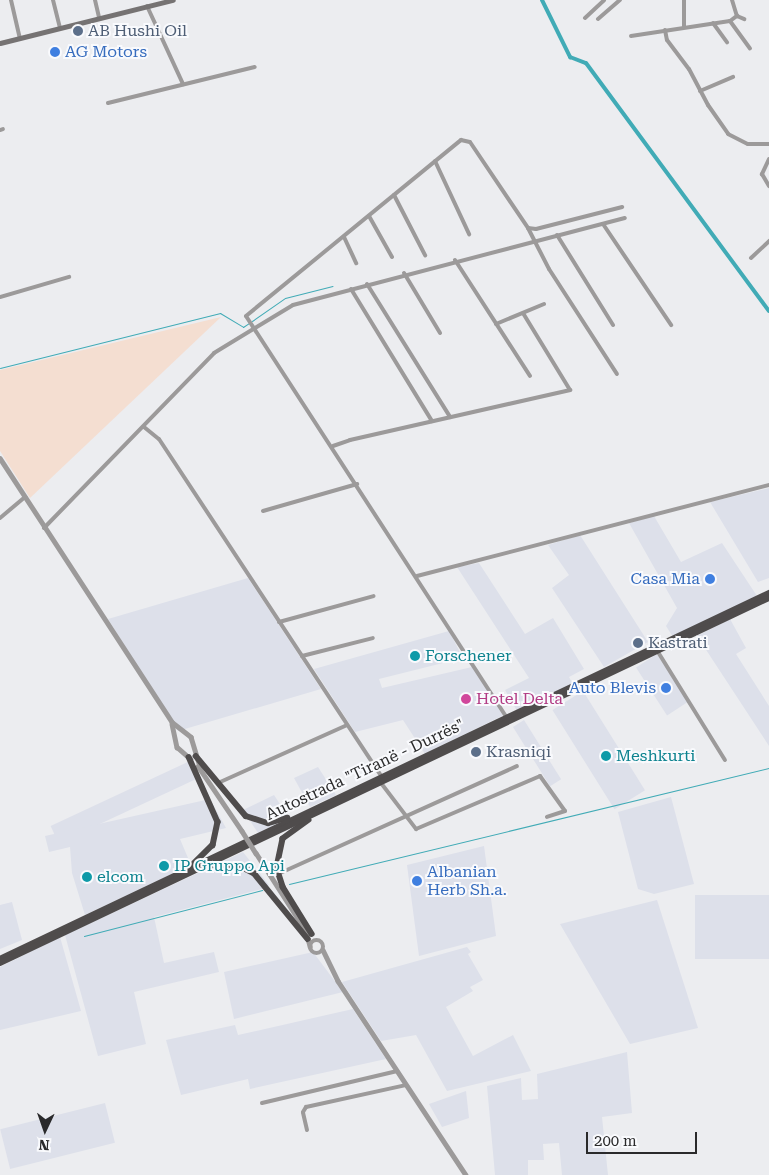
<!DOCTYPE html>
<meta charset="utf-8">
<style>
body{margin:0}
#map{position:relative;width:769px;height:1175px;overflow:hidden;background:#ecedf0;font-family:"Roboto Serif",serif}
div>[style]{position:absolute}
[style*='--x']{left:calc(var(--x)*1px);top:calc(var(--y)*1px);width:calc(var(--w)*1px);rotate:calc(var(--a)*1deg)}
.built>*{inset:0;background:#dde0ea;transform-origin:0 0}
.industrial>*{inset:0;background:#f4ded1}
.stream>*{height:1px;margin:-0.5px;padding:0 0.5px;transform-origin:0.5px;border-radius:0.5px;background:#41abb6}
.canal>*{height:4px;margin:-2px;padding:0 2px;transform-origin:2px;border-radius:2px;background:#41abb6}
.minor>*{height:4px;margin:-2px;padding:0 2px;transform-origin:2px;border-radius:2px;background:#9c9a9a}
.tertiary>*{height:4.5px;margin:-2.25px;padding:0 2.25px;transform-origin:2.25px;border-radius:2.25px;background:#9c9a9a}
.tertiary>.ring{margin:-2.25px;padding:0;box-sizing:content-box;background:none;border:4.5px solid #9c9a9a;border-radius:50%}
.secondary>*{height:5px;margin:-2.5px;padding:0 2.5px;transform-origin:2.5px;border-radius:2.5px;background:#767373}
.trunk>*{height:5.5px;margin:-2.75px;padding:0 2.75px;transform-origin:2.75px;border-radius:2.75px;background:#4f4c4c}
.tertiary-bridge>*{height:4.5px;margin:-2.25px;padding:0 2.25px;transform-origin:2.25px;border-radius:2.25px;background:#9c9a9a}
.dots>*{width:14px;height:14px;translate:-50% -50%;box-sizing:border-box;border:2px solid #f9fafd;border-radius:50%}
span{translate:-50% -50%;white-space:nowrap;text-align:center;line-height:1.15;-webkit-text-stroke:4px #f9fafd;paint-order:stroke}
.service-label{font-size:16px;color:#4e5e75}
.left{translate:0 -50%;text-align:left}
.shop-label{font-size:16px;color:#366cbe}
.right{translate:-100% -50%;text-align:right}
.culture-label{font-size:16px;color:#0d838f}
.hotel-label{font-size:16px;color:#b23c85}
.street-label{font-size:16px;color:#2a2a2b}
.north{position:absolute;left:20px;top:1105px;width:50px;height:50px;-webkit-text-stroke:4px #f9fafd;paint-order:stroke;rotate:183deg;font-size:14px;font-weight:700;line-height:20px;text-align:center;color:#2a2a2b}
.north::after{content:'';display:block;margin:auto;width:18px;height:22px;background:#2a2a2b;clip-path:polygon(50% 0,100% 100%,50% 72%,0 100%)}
.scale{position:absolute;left:586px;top:1132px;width:111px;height:22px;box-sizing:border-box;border:2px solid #2a2a2b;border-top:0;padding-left:6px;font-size:15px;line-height:18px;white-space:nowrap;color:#2a2a2b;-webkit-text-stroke:4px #f9fafd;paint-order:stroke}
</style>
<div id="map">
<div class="built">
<div style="clip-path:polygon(769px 488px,769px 578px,758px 582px,710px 502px)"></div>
<div style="clip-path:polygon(654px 516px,681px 562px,722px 543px,757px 596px,673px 637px,666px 626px,677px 608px,629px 523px)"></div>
<div style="clip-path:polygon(580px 535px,648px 642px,604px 667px,552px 588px,569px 575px,548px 545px)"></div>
<div style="clip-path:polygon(479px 563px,525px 634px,553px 618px,584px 669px,569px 677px,573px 684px,517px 711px,505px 690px,529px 678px,457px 567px)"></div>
<div style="clip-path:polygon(248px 578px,321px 689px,178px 731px,108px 619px)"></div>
<div style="clip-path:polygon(730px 619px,746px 648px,736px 654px,769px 706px,769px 746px,697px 636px)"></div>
<div style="clip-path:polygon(449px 631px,463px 658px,379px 679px,382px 688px,472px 667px,504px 715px,425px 754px,403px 720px,355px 732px,314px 669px)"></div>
<div style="left:657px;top:654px;width:57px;height:25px;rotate:57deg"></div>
<div style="left:583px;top:691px;width:117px;height:36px;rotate:58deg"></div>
<div style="left:524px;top:720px;width:70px;height:13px;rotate:58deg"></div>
<div style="left:192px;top:760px;width:19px;height:156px;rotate:65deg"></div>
<div style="clip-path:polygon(318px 767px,336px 795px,310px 807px,294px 778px)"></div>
<div style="clip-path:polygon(274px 795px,289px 818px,258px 833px,243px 810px)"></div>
<div style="clip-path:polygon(671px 797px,694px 884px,654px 894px,638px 889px,618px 812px)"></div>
<div style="clip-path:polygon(210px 799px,226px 828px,180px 839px,191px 865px,85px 915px,72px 873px,70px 847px,49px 852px,45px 836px)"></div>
<div style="clip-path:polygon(484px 846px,496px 936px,419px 956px,407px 865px)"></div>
<div style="clip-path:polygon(243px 852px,269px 885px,266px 888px,154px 917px,164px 963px,214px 952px,219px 972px,134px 992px,146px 1044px,98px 1056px,65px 935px)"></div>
<div style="left:769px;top:895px;width:64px;height:74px;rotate:90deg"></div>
<div style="clip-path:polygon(657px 900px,698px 1028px,630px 1044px,560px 924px)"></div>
<div style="clip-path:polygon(12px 902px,22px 940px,0 949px,0 905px)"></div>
<div style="clip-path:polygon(60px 937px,81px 1011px,0 1030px,0 967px)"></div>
<div style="clip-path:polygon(467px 947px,471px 952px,468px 954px,483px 980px,470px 987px,473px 991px,446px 1007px,473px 1056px,513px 1035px,531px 1071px,447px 1091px,416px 1035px,381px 1041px,342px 982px)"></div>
<div style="clip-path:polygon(313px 952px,343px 992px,234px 1019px,224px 972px)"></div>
<div style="clip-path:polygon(353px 1009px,386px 1059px,250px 1089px,248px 1079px,181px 1095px,166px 1040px,235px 1025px,238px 1035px)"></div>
<div style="clip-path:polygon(627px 1052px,632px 1113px,602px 1117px,608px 1175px,562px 1175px,559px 1143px,543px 1144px,544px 1160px,528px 1160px,528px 1175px,495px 1175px,487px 1086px,521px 1078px,522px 1100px,538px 1099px,537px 1074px)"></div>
<div style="clip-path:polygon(466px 1091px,469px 1118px,442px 1127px,429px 1104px)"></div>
<div style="left:105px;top:1103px;width:41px;height:108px;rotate:76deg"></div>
</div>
<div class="industrial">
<div style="clip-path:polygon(221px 317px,30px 498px,0 451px,0 370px)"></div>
</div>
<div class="stream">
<div style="--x:252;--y:321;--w:40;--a:-34.9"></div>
<div style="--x:285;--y:298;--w:49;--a:-14.3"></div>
<div style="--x:0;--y:368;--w:227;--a:-14"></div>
<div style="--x:220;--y:313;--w:27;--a:31"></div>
<div style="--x:243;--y:327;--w:7;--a:-34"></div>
<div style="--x:289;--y:884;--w:494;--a:-13.6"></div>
<div style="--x:84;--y:936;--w:184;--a:-14.5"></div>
</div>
<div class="canal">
<div style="--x:542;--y:0;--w:64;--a:63.8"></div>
<div style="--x:570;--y:57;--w:17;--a:21"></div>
<div style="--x:586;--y:63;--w:308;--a:53.6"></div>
</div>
<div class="minor">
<div style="--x:11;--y:0;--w:39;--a:77"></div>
<div style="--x:53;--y:0;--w:29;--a:76"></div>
<div style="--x:95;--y:0;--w:18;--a:77"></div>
<div style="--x:732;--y:0;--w:17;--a:73"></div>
<div style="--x:737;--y:16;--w:8;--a:23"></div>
<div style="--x:147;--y:6;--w:86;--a:65.2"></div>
<div style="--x:585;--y:18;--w:26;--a:-43"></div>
<div style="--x:598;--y:19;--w:29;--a:-41"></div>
<div style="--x:730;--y:21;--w:34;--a:54"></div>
<div style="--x:713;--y:23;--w:24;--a:54"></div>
<div style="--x:684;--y:27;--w:27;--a:-90"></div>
<div style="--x:665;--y:30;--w:10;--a:79"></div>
<div style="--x:667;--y:40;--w:36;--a:53"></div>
<div style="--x:689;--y:69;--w:41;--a:62.2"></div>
<div style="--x:708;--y:105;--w:35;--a:55"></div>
<div style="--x:728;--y:134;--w:22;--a:27"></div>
<div style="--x:748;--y:144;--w:21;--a:0"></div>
<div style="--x:631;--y:36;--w:100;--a:-8.6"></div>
<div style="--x:730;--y:21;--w:9;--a:-36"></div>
<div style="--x:700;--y:91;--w:36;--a:-23"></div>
<div style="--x:108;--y:103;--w:151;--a:-13.8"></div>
<div style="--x:0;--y:130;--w:3;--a:-18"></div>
<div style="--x:769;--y:159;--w:17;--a:115"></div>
<div style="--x:762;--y:174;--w:14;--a:60"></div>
<div style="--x:435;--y:161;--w:81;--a:65"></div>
<div style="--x:394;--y:195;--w:68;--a:62.7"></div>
<div style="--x:369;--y:216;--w:47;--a:60.7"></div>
<div style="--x:603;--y:224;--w:122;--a:56"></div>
<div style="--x:528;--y:228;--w:46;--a:62.9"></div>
<div style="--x:549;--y:269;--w:125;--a:57.1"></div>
<div style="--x:557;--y:235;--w:106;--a:58.1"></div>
<div style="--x:344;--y:237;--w:29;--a:65"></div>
<div style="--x:751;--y:258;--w:25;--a:-43"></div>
<div style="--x:455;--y:260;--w:138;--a:57.1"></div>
<div style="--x:404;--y:273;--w:70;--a:59"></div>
<div style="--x:367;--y:284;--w:157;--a:58"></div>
<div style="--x:351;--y:289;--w:155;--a:58.5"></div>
<div style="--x:0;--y:297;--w:72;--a:-16.2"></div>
<div style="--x:496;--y:324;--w:52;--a:-22.6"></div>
<div style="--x:144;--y:427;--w:19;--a:39"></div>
<div style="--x:159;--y:439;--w:405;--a:56.6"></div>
<div style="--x:333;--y:446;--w:18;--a:-19"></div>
<div style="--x:350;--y:440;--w:226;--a:-12.8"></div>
<div style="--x:570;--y:390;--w:90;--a:-121.4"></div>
<div style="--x:263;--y:511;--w:98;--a:-16"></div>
<div style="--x:0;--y:518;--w:33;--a:-40"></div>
<div style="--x:44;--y:528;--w:244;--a:-45.8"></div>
<div style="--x:214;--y:353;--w:92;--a:-31.3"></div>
<div style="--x:293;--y:305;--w:343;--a:-14.7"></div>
<div style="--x:417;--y:576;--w:364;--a:-14.5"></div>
<div style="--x:279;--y:622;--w:98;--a:-15.3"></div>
<div style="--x:658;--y:652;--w:127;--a:58.2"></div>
<div style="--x:302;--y:656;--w:73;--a:-14.2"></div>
<div style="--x:507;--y:718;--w:479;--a:-123"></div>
<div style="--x:246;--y:316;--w:278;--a:-39.3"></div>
<div style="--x:461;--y:140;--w:9;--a:13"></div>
<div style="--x:470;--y:142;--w:104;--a:56"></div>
<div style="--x:528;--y:228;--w:8;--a:7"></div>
<div style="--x:536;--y:229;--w:89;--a:-14.3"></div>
<div style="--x:218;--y:783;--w:141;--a:-24.2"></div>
<div style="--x:381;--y:783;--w:58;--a:52.7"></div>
<div style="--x:416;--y:829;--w:135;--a:-23.1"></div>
<div style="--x:540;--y:776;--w:43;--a:54.5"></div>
<div style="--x:565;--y:811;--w:19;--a:162"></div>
<div style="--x:278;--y:874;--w:262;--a:-24.3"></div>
<div style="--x:262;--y:1103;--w:139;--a:-13.3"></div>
<div style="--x:307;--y:1130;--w:18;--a:-103"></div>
<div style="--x:303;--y:1112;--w:6;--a:-59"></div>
<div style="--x:306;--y:1107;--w:102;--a:-12.4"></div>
</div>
<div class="tertiary">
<div style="--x:0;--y:458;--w:315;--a:56.9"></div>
<div style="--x:172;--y:722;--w:24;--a:38"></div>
<div style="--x:191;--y:737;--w:31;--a:73"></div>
<div style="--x:172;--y:724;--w:24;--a:78"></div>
<div style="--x:177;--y:747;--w:18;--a:41"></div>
<div style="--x:198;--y:766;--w:78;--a:55.9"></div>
<div style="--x:256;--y:853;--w:93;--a:57.3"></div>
<div style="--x:306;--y:931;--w:16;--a:75"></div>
<div class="ring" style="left:310px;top:940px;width:9.5px;height:9.5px"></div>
<div style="--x:323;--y:950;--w:34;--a:64"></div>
<div style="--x:338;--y:981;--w:232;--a:56.6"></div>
</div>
<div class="secondary">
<div style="--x:0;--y:43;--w:178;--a:-14"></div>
</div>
<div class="trunk">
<div style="--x:196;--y:756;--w:78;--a:50.2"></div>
<div style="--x:246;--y:816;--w:23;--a:18"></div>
<div style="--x:268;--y:823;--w:20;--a:-15"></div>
<div style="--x:189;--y:757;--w:71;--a:66"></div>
<div style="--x:218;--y:822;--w:24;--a:102"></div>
<div style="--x:213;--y:845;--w:28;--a:135"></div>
<div style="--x:309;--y:820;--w:32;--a:144"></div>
<div style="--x:283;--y:839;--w:30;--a:102"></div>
<div style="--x:277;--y:868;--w:20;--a:72"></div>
<div style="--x:283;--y:887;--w:55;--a:58.3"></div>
<div style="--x:207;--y:866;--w:33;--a:0"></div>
<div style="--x:240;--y:866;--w:16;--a:27"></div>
<div style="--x:254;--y:873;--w:85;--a:50.7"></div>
<div style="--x:0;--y:959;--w:852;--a:-25.45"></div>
<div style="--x:0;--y:963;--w:851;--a:-25.39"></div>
</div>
<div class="tertiary-bridge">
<div style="--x:242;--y:831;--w:26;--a:58"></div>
</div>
<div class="dots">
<div style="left:78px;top:31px;background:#5c6f8a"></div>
<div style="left:55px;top:52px;background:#3f7fe0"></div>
<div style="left:710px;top:579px;background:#3f7fe0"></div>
<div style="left:638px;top:643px;background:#5c6f8a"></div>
<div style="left:415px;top:656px;background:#0f9aa8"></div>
<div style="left:666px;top:688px;background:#3f7fe0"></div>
<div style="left:466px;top:699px;background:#d1479c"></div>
<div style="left:476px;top:752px;background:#5c6f8a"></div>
<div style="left:606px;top:756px;background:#0f9aa8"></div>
<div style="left:164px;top:866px;background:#0f9aa8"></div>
<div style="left:87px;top:877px;background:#0f9aa8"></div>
<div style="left:417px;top:881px;background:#3f7fe0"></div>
</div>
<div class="service-label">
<span class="left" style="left:88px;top:31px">AB Hushi Oil</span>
<span class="left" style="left:648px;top:643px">Kastrati</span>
<span class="left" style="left:486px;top:752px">Krasniqi</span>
</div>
<div class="shop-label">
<span class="left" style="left:65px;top:52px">AG Motors</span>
<span class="right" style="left:700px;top:579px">Casa Mia</span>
<span class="right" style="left:656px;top:688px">Auto Blevis</span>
<span class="left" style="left:427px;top:881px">Albanian<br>Herb Sh.a.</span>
</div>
<div class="culture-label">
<span class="left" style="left:425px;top:656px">Forschener</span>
<span class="left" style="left:616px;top:756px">Meshkurti</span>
<span class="left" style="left:174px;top:866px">IP Gruppo Api</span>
<span class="left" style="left:97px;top:877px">elcom</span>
</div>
<div class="hotel-label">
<span class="left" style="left:476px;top:699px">Hotel Delta</span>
</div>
<div class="street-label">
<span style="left:365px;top:770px;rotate:-25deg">Autostrada "Tiranë - Durrës"</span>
</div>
<div class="north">N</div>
<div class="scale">200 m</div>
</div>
